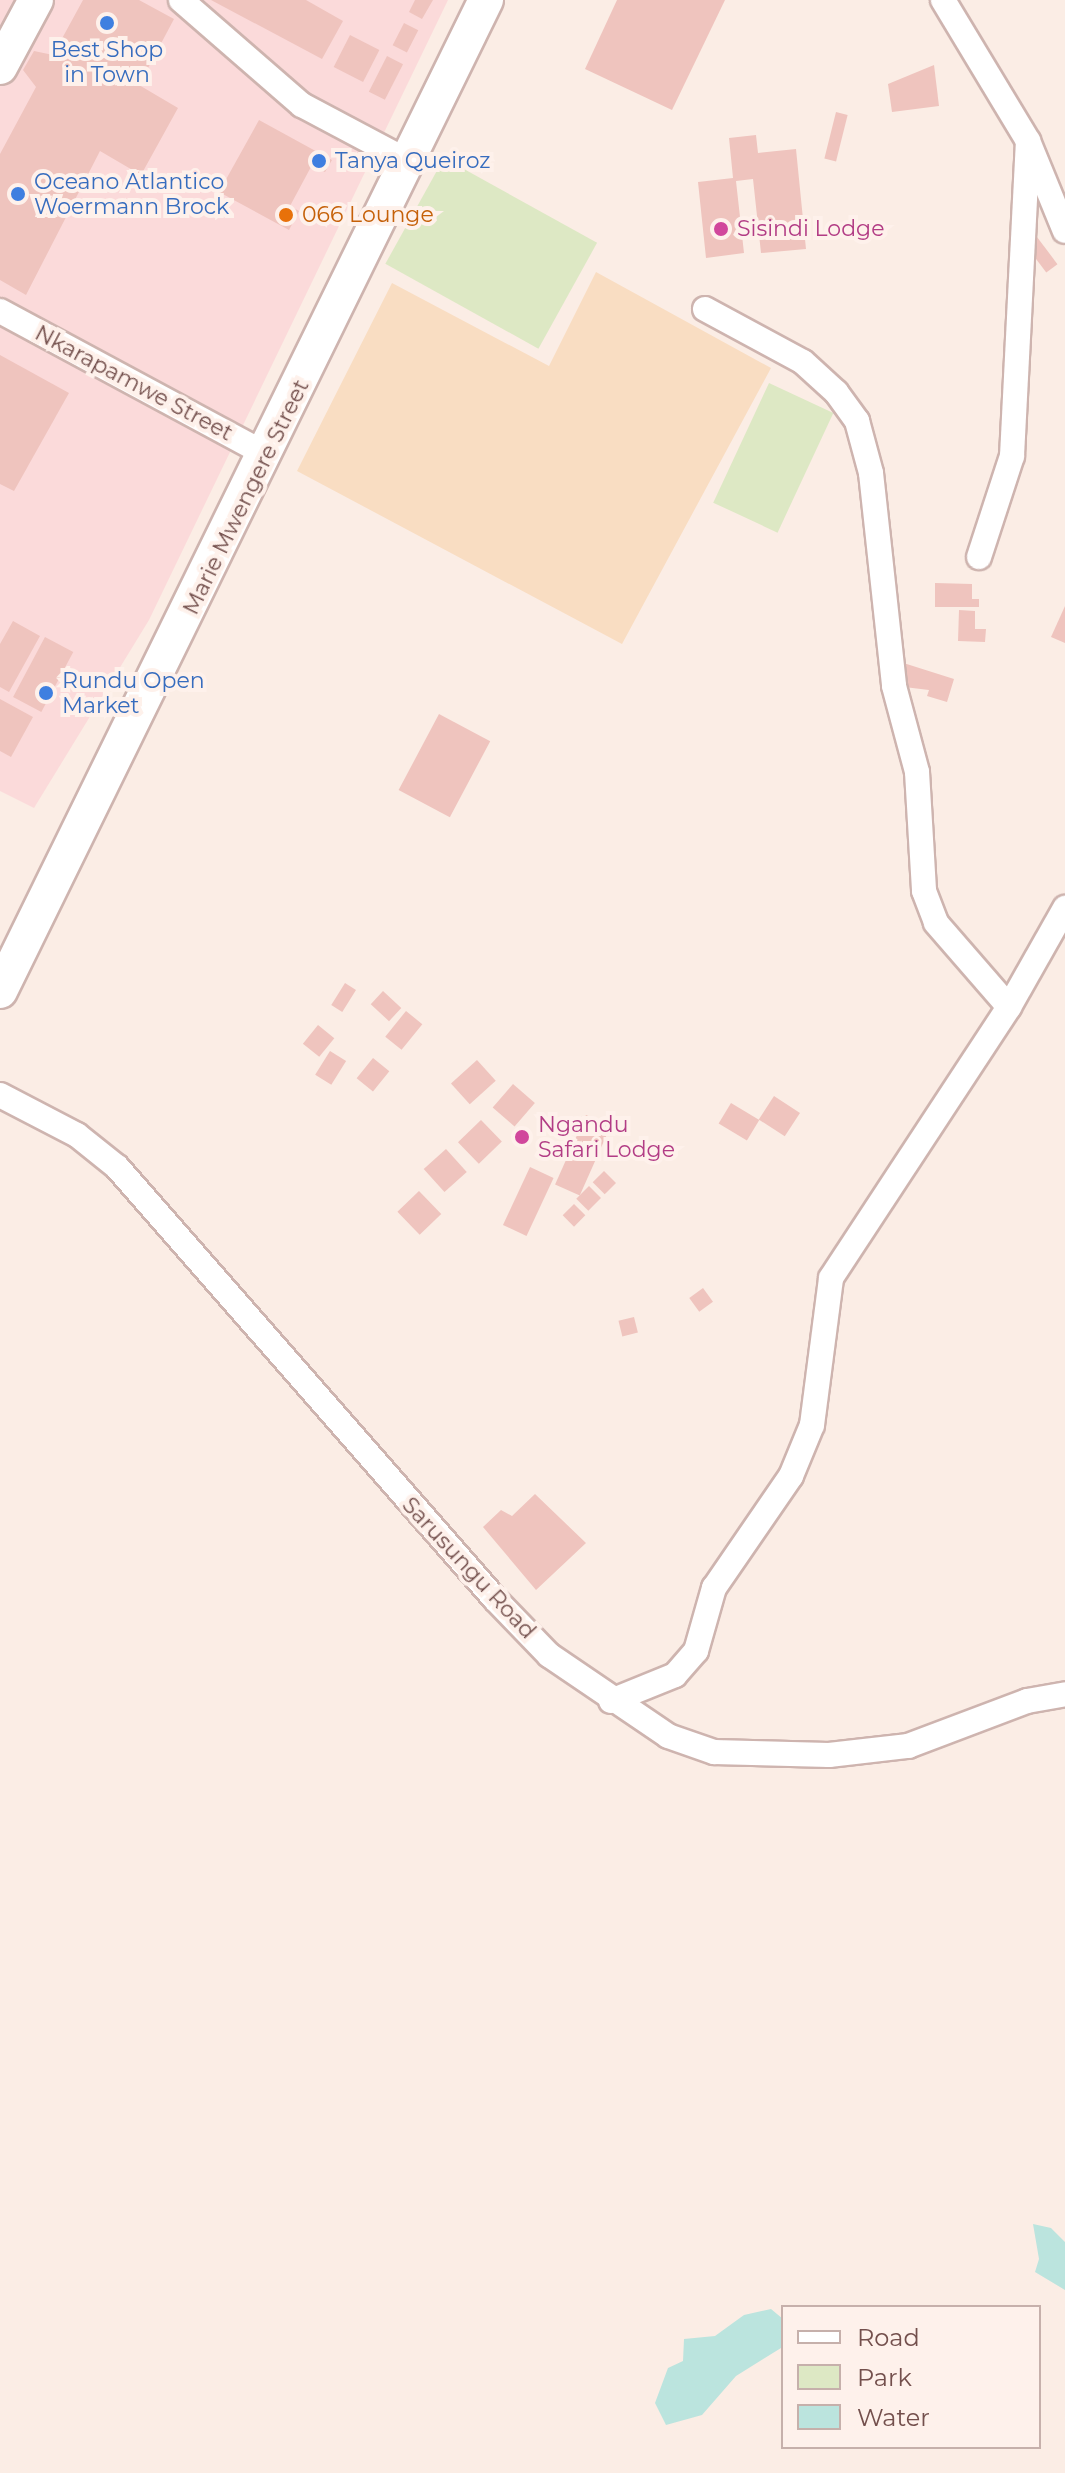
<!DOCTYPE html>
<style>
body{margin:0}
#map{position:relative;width:1065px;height:2473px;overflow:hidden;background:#fbede5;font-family:Montserrat,sans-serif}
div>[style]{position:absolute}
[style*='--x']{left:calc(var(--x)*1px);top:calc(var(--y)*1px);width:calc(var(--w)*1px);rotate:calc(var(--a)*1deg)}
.commercial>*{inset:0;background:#fbdada}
.green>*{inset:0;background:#dde8c4;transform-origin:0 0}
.sand>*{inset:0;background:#f9ddc2}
.water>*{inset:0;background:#bbe4de}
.building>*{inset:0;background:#efc4be;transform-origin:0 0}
.roads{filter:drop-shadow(2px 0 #ceb4af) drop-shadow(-2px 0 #ceb4af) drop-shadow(0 2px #ceb4af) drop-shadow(0 -2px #ceb4af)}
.street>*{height:24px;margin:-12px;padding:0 12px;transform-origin:12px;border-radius:12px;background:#fff}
.secondary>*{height:34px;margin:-17px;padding:0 17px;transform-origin:17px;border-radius:17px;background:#fff}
.dots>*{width:22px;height:22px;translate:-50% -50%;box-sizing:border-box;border:4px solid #fef1eb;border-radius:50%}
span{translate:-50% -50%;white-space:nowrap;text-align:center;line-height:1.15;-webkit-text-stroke:8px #fef1eb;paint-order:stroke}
.shop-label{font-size:22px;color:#366cbe}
.left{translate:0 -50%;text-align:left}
.food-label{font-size:22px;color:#c56008}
.hotel-label{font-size:22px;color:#b23c85}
.street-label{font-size:22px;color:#734f4c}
.legend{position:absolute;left:781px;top:2305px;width:260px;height:144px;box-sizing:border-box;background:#fef1eb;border:2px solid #c6b0ab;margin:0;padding:10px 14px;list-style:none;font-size:24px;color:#734f4c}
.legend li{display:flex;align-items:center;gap:16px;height:40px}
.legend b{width:40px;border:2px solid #c6b0ab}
</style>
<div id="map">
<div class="commercial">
<div style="clip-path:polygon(0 0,448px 0,149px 620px,34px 808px,0 791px)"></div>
</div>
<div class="green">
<div style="left:444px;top:158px;width:175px;height:121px;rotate:29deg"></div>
<div style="left:769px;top:383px;width:71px;height:132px;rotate:25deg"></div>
</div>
<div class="sand">
<div style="clip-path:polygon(596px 272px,771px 368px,622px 644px,297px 471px,392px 283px,549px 366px)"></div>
</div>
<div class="water">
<div style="clip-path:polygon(1033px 2224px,1051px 2228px,1065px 2242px,1065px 2290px,1035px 2272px,1039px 2259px)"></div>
<div style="clip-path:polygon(771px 2309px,783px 2319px,781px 2348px,736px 2376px,702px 2415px,666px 2425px,655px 2403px,668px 2368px,683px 2361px,684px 2339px,715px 2336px,744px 2315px)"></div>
</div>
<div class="building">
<div style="clip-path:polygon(83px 0,139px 0,174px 19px,139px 85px,178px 108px,141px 175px,100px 151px,26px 295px,0 280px,0 154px,36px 87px,23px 70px,34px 51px,53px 55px)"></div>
<div style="clip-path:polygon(211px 0,306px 0,343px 21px,322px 59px)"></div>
<div style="clip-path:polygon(415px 0,433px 0,422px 19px,409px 12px)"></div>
<div style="clip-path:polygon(617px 0,725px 0,672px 110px,585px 69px)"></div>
<div style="left:404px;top:23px;width:16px;height:25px;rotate:27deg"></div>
<div style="left:350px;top:35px;width:33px;height:36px;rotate:27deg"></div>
<div style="left:387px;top:56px;width:18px;height:40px;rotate:27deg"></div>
<div style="clip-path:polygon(934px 65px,939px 106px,892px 112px,888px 84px)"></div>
<div style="left:836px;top:112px;width:12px;height:48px;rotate:14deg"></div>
<div style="clip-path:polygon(259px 120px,332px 160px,325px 172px,312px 165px,290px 206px,299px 211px,289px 230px,219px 192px)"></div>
<div style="clip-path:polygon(756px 135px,758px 153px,796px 149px,806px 249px,761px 253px,753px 179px,736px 181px,744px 253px,706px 258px,698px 182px,733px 178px,729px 138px)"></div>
<div style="left:1037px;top:237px;width:34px;height:14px;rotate:53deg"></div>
<div style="clip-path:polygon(0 355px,69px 393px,14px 491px,0 484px)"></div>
<div style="clip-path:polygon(935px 583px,972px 584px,972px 599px,979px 599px,979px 607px,935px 607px)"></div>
<div style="clip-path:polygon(1065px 606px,1065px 643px,1051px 637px)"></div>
<div style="clip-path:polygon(959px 610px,975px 611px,975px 629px,986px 629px,985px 642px,958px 641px)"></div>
<div style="clip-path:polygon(13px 621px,40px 636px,9px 692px,0 687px,0 644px)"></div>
<div style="left:45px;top:637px;width:32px;height:68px;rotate:28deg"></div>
<div style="clip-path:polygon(894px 660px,954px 679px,947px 702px,927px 696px,929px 690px,896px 686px)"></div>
<div style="clip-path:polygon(0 699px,33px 717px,11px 757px,0 751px)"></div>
<div style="left:439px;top:714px;width:58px;height:86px;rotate:28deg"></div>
<div style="left:345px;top:983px;width:13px;height:26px;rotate:32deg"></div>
<div style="left:383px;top:991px;width:25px;height:18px;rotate:43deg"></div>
<div style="left:406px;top:1011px;width:21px;height:33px;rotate:39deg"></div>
<div style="left:318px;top:1025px;width:21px;height:24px;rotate:39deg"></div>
<div style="left:330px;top:1051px;width:19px;height:28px;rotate:32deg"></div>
<div style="left:373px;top:1058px;width:21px;height:26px;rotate:39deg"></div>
<div style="left:477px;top:1060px;width:28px;height:35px;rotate:48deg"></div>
<div style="left:513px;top:1084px;width:29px;height:31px;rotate:41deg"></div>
<div style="left:774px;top:1096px;width:31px;height:28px;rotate:33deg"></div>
<div style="left:731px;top:1103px;width:33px;height:24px;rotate:31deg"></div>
<div style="left:586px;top:1115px;width:27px;height:76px;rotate:24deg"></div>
<div style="left:481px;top:1120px;width:30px;height:32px;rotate:46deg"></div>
<div style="left:446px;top:1149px;width:31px;height:30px;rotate:48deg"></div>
<div style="left:530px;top:1167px;width:26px;height:64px;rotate:25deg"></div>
<div style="left:604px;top:1171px;width:17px;height:16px;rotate:45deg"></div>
<div style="left:589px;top:1186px;width:17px;height:18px;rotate:45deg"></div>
<div style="left:419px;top:1191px;width:32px;height:30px;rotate:46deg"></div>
<div style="left:574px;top:1204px;width:16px;height:16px;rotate:45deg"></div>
<div style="left:703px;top:1288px;width:17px;height:17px;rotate:54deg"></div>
<div style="left:634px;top:1317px;width:16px;height:16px;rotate:76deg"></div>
<div style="clip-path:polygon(535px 1494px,586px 1543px,536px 1590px,483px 1527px,501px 1510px,512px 1516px)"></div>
</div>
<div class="roads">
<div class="street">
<div style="--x:181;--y:0;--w:160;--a:41"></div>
<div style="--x:302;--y:105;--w:121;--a:28"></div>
<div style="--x:943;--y:0;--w:165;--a:58.9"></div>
<div style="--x:1028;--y:141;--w:97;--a:67.7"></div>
<div style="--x:705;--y:309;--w:111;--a:28.4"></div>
<div style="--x:803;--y:362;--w:45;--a:42.3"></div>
<div style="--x:836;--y:392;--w:36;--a:54"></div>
<div style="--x:857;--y:421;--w:54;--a:74.9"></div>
<div style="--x:871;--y:473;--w:214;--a:83.8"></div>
<div style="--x:894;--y:686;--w:89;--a:75"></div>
<div style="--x:917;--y:772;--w:119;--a:86.6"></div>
<div style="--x:924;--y:891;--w:34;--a:69"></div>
<div style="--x:936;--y:923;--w:111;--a:49"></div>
<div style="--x:0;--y:311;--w:303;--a:28.3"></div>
<div style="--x:979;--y:557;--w:106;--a:-71.9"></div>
<div style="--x:1012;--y:456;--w:315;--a:-87.1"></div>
<div style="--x:0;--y:1095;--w:87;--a:27.5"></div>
<div style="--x:77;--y:1135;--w:51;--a:38.7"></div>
<div style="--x:117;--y:1167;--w:574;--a:48.81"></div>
<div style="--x:495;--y:1599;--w:78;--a:46"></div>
<div style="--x:549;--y:1655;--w:144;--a:34.2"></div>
<div style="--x:668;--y:1736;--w:49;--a:19.2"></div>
<div style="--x:714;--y:1752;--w:115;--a:1.5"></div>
<div style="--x:829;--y:1755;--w:80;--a:-6.5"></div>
<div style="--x:908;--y:1746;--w:127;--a:-20.7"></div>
<div style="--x:1027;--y:1701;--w:39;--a:-10"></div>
<div style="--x:611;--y:1701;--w:69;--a:-22.1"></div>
<div style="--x:675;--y:1675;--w:32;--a:-49"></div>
<div style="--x:696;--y:1651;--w:66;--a:-74.1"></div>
<div style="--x:714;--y:1588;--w:136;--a:-55.5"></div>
<div style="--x:791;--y:1476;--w:55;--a:-67.6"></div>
<div style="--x:812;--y:1425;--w:148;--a:-82.6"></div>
<div style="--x:831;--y:1278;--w:324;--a:-56.7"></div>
<div style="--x:1009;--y:1007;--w:114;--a:-60.5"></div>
</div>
<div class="secondary">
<div style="--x:0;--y:67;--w:76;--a:-61.8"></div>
<div style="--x:0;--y:991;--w:1104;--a:-63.88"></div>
</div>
</div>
<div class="dots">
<div style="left:107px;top:23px;background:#3f7fe0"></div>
<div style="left:319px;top:161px;background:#3f7fe0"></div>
<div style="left:18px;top:194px;background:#3f7fe0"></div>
<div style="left:286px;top:215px;background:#e8710a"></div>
<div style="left:721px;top:229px;background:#d1479c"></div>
<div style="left:46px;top:693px;background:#3f7fe0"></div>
<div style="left:522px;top:1137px;background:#d1479c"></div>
</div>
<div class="shop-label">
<span style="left:107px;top:62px">Best Shop<br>in Town</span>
<span class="left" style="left:335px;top:161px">Tanya Queiroz</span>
<span class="left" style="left:34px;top:194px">Oceano Atlantico<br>Woermann Brock</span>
<span class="left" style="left:62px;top:693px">Rundu Open<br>Market</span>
</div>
<div class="food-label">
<span class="left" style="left:302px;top:215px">066 Lounge</span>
</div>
<div class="hotel-label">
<span class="left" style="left:737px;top:229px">Sisindi Lodge</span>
<span class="left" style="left:538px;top:1137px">Ngandu<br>Safari Lodge</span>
</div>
<div class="street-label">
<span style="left:134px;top:383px;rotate:28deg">Nkarapamwe Street</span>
<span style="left:246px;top:497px;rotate:-64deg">Marie Mwengere Street</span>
<span style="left:469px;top:1568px;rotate:47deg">Sarusungu Road</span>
</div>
<ul class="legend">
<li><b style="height:10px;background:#fff"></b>Road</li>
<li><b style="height:22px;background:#dde8c4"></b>Park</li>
<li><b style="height:22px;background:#bbe4de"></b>Water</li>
</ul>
</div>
